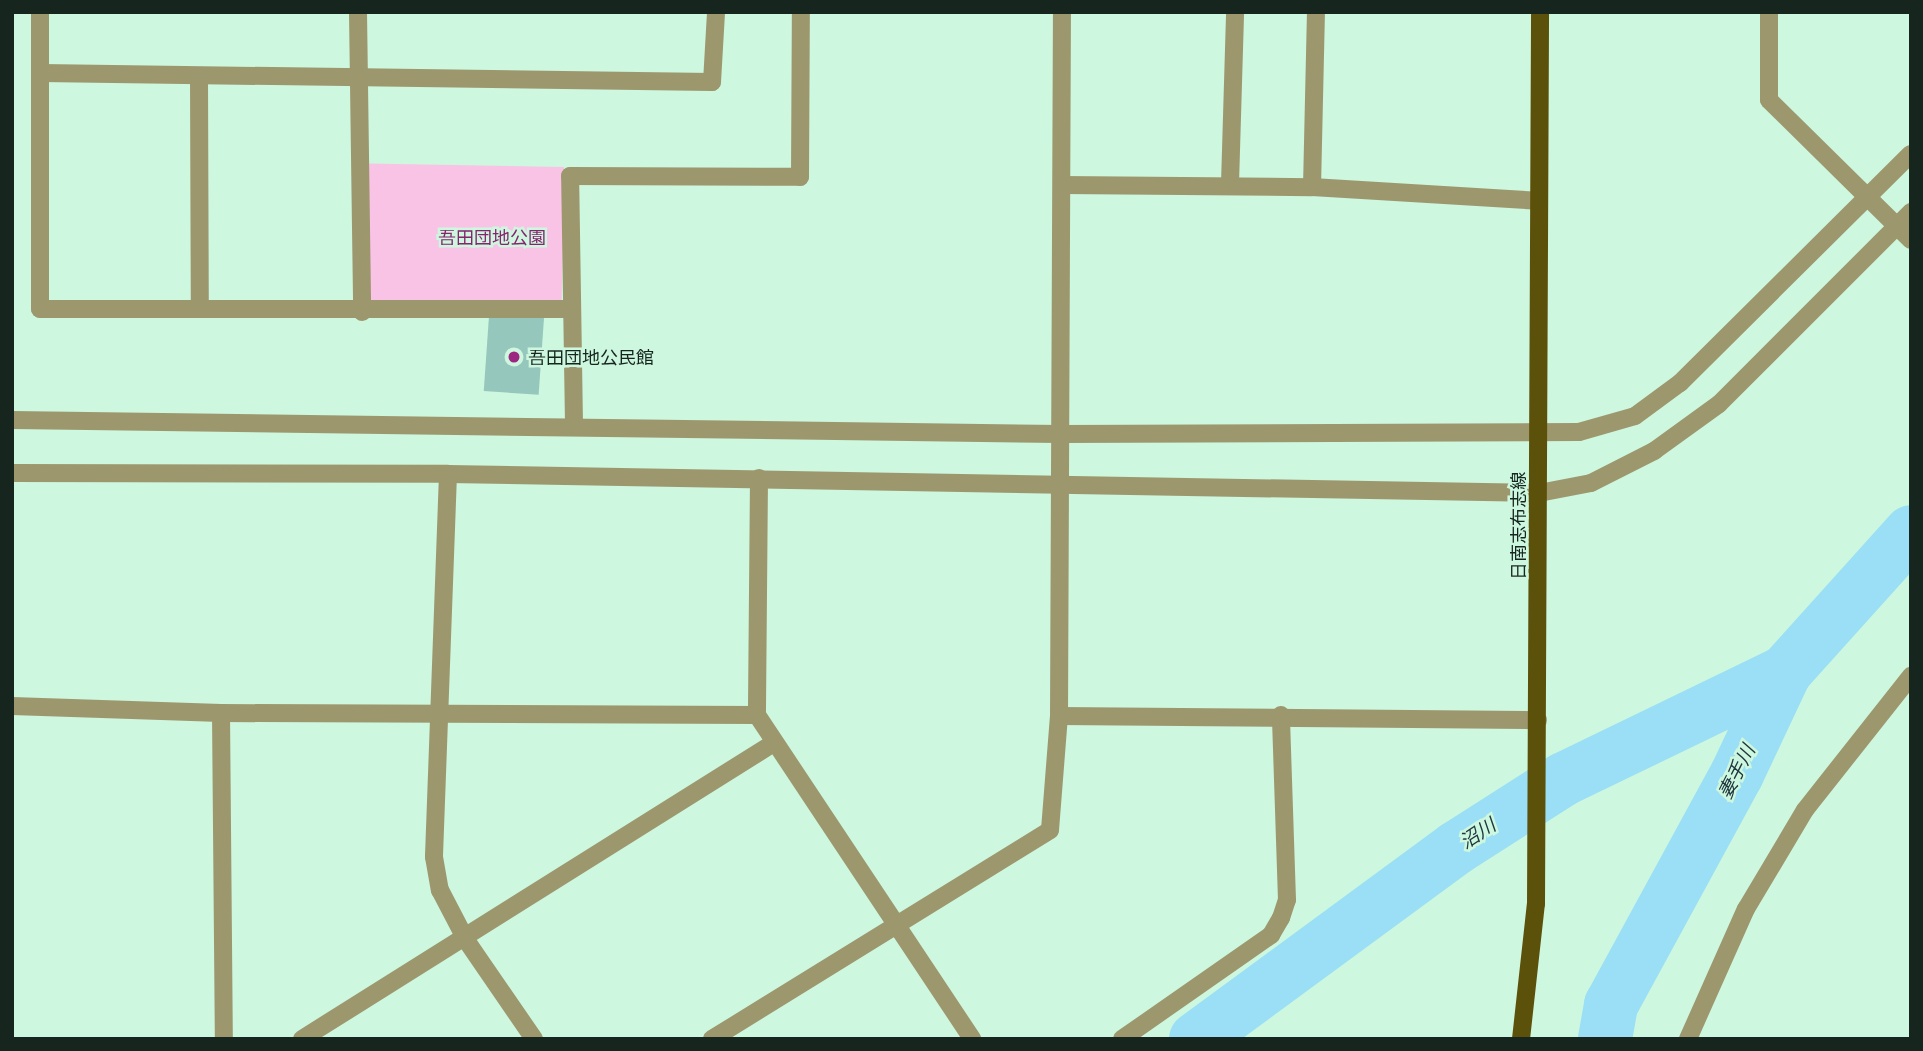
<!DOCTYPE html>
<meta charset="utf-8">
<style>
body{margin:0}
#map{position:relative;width:1923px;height:1051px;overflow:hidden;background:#cdf7df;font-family:"Noto Sans","Noto Sans JP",sans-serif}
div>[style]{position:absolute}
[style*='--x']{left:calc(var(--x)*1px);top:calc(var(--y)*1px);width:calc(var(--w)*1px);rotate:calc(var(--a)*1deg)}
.green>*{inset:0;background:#f9c3e6;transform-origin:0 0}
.river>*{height:54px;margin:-27px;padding:0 27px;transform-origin:27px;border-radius:27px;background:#9adff5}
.building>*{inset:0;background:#95c7bc;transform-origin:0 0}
.minor>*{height:18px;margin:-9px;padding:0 9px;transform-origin:9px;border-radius:9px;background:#9d976e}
.major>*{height:18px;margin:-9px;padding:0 9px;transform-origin:9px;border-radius:9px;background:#5c510a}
.dots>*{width:19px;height:19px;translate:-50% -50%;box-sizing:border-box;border:4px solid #cdf7df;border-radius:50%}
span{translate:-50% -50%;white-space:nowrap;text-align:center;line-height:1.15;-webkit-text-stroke:5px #cdf7df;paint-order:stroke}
.park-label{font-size:18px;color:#87246d}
.poi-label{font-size:18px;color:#16261e}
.left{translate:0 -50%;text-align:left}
.street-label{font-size:18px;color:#16261e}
.water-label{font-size:19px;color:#20373e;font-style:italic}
.frame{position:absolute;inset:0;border:14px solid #16261e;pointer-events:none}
</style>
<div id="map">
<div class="green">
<div style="left:564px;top:167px;width:143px;height:196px;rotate:91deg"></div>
</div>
<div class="river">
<div style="--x:1196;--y:1039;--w:323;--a:-36.3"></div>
<div style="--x:1456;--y:848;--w:128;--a:-32.6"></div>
<div style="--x:1564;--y:779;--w:246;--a:-25.8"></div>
<div style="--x:1605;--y:1039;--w:35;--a:-80"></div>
<div style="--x:1611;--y:1005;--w:263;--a:-61.4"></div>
<div style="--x:1737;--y:774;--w:113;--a:-64.8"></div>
<div style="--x:1785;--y:672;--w:188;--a:-48"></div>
</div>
<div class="building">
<div style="left:544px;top:318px;width:77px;height:55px;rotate:94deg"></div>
</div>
<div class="minor">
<div style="--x:40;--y:12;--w:297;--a:90"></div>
<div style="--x:40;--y:309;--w:530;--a:0"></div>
<div style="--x:358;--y:12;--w:300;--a:89.2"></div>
<div style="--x:1769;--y:12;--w:88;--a:90"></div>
<div style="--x:1769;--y:100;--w:199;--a:44.6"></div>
<div style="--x:41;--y:73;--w:671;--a:0.77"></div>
<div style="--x:712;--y:82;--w:70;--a:-86.7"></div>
<div style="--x:199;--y:77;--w:231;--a:89.8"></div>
<div style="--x:1230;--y:184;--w:172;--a:-88.3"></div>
<div style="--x:1062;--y:185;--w:250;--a:0.5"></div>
<div style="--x:1312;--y:187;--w:226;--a:3.5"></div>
<div style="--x:1312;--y:187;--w:175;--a:-88.7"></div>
<div style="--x:12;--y:420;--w:1048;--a:0.77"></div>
<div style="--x:1060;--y:434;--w:519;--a:-0.22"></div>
<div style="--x:1579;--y:432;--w:58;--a:-15.9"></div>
<div style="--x:1635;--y:416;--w:56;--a:-36.3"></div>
<div style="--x:1680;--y:383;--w:325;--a:-44.8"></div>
<div style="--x:574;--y:424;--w:248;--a:-90.9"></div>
<div style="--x:570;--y:176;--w:230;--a:0.2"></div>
<div style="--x:800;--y:177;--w:165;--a:-89.7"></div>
<div style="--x:12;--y:473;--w:436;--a:0.1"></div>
<div style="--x:448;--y:474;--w:1091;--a:1"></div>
<div style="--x:1539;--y:493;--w:53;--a:-10.9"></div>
<div style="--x:1591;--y:483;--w:71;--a:-26.9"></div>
<div style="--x:1654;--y:451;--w:80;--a:-35.9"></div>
<div style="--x:1719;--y:404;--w:272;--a:-45"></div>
<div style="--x:448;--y:474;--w:383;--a:92.1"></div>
<div style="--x:434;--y:857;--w:34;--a:80"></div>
<div style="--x:440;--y:890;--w:56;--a:62.5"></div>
<div style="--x:466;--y:940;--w:120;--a:55.5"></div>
<div style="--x:759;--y:478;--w:237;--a:90.5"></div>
<div style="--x:757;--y:715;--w:389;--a:56.4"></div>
<div style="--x:12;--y:706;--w:209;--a:1.9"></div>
<div style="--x:221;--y:713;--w:536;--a:0.21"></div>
<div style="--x:221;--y:713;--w:326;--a:89.5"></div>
<div style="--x:1059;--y:716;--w:479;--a:0.5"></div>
<div style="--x:302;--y:1039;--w:555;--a:-32.11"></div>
<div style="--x:712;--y:1039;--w:397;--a:-31.7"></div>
<div style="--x:1050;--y:830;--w:114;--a:-85.5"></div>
<div style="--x:1059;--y:716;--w:704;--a:-89.76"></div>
<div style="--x:1122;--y:1039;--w:182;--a:-34.9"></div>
<div style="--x:1271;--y:935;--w:20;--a:-60"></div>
<div style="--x:1281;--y:918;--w:19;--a:-72"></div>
<div style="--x:1287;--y:900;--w:185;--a:-91.9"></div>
<div style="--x:1688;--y:1039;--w:142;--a:-66"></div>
<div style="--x:1746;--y:909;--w:115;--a:-59.2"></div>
<div style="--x:1805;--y:810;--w:171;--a:-51.7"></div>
</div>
<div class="major">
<div style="--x:1521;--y:1039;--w:136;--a:-83.7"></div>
<div style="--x:1536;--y:904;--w:892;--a:-89.74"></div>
</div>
<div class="dots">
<div style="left:514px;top:357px;background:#9d2680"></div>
</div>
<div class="park-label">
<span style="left:492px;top:237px">吾田団地公園</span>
</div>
<div class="poi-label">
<span class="left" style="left:528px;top:357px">吾田団地公民館</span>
</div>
<div class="street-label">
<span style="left:1518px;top:526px;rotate:-90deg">日南志布志線</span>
</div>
<div class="water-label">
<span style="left:1737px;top:772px;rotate:-63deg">妻手川</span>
<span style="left:1478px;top:834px;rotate:-33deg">沼川</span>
</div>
<div class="frame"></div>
</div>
